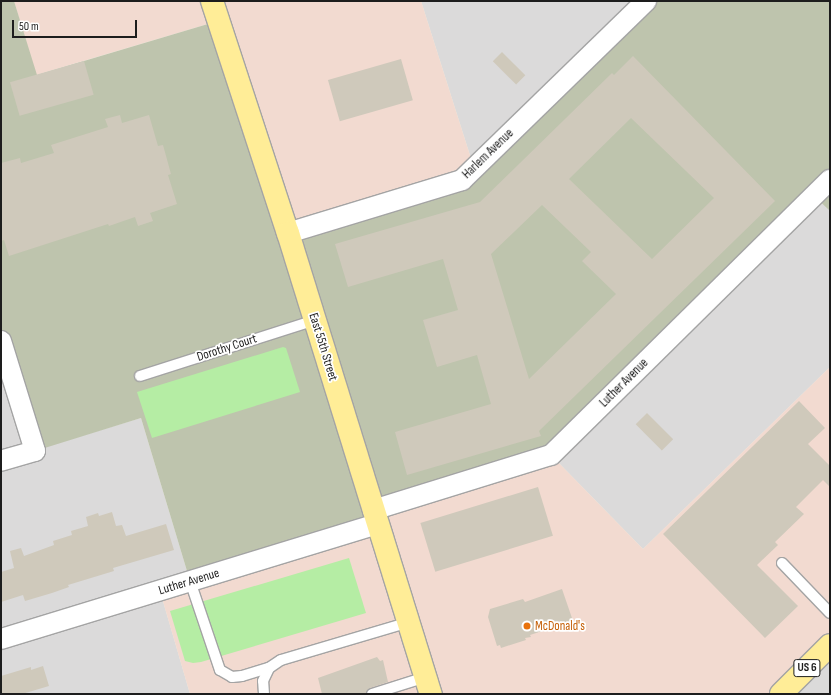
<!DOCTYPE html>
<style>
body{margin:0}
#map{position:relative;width:831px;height:695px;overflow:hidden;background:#efeee2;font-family:"Sofia Sans Condensed",sans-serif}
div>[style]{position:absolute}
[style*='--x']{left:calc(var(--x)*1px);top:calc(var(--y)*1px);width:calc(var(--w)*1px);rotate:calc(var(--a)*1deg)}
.residential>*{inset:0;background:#dbdada}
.commercial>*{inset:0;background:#f2dad0}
.construction>*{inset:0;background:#bec4ad}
.grass>*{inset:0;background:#b5eda4}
.building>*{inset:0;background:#cfc9bb;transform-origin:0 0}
.roads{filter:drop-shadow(1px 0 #a4a4a4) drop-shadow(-1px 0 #a4a4a4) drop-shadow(0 1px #a4a4a4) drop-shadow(0 -1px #a4a4a4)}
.lane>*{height:10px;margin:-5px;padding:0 5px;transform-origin:5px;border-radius:5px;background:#fff}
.street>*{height:20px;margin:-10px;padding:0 10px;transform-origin:10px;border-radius:10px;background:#fff}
.primary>*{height:22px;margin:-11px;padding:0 11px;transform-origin:11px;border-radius:11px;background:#ffed97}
.dots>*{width:11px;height:11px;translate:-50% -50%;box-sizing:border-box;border:2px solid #fff;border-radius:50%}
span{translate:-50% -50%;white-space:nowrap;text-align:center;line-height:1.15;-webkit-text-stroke:3.5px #fff;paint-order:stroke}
.shield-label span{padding:1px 3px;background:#fff;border:1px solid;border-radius:3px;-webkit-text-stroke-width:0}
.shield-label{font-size:12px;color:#1d1d1d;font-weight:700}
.street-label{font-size:13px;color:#1d1d1d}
.food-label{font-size:13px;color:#c56008}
.left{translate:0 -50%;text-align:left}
.frame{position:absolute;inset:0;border:2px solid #1d1d1d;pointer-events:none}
.scale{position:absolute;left:12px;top:20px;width:125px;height:18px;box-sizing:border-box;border:2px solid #1d1d1d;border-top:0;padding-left:5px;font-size:12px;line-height:14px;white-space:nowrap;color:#1d1d1d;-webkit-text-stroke:3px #fff;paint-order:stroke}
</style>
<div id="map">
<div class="residential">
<div style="clip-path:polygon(421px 1px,646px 1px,474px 168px)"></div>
<div style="clip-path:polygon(814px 196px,830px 211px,830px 367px,643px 549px,551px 455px)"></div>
<div style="clip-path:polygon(1px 341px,35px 450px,141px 418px,190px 581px,160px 591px,190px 694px,1px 694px)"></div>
<div style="clip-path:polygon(830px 645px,830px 694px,781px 694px)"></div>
</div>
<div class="commercial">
<div style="clip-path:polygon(14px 1px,421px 1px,474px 168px,288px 233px,218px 21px,36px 75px)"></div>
<div style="clip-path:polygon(830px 367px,830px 645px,781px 694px,190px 694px,160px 591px,373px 510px,551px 455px,643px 549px)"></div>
</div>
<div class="construction">
<div style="clip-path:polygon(1px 1px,14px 1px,37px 75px,218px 21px,288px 233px,462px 180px,646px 1px,830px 1px,830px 211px,814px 196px,551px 455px,374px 510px,378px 524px,190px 581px,141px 418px,35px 451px,1px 341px)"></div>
</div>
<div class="grass">
<div style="clip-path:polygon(283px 347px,286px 348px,300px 392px,152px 438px,137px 392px)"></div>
<div style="clip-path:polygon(349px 558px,366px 613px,201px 662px,193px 663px,185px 661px,170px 611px)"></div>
</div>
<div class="building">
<div style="left:502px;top:52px;width:33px;height:13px;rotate:45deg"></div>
<div style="clip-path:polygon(evenodd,633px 56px,775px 201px,539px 431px,541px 436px,407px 475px,395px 432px,491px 404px,477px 355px,437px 367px,423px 320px,458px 310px,443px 259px,348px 287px,335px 244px,480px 202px,612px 73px,614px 75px,633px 56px,631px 118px,714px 198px,652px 259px,569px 179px,631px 118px,633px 56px,542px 205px,591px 252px,582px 261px,616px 294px,529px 379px,491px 254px,542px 205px)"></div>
<div style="left:401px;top:59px;width:43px;height:76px;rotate:74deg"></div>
<div style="left:84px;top:61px;width:35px;height:77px;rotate:74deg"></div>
<div style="clip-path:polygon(120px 115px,122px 123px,149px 115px,158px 146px,163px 145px,171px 174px,168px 175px,177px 204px,150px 213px,153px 221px,138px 226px,135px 217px,109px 226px,108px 224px,9px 256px,4px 240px,1px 241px,1px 163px,20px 158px,21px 163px,54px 153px,51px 145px,108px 127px,105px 119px)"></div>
<div style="clip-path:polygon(799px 401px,825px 428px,808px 444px,830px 466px,830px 487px,823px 480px,796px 507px,804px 514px,775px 542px,778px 545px,757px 565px,798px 606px,765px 638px,663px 534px)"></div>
<div style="left:647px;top:413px;width:37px;height:16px;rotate:45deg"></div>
<div style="left:538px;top:487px;width:51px;height:123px;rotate:73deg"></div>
<div style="clip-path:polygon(112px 512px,116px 526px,122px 525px,126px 536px,166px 524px,174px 550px,113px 568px,114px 571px,68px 585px,69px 587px,52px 593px,25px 601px,23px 595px,1px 602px,1px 572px,14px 568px,10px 551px,21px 548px,24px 556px,54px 545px,53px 541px,72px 535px,71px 531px,88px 526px,86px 517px,98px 513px,99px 516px)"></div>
<div style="clip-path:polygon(562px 589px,573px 621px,530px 635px,531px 637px,525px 638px,526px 640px,501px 648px,500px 645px,497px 646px,488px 617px,490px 609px,523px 599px,525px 602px)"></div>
<div style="clip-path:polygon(377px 657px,380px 661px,383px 660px,388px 682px,370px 688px,365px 694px,322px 694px,318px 678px)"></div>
<div style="clip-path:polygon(43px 666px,49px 686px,22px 694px,1px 694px,1px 676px,31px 667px,31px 670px)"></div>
</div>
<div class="roads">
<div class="lane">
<div style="--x:140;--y:376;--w:184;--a:-17.7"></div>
<div style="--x:782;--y:563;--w:69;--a:46.2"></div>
<div style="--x:190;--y:581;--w:94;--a:71.4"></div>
<div style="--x:220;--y:670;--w:14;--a:30"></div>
<div style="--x:232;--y:677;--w:10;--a:-6"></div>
<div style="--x:242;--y:676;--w:28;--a:-17"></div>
<div style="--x:264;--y:694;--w:13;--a:-94"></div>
<div style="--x:263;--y:681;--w:14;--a:-65"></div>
<div style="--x:269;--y:668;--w:14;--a:-34"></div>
<div style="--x:281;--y:660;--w:134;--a:-16.5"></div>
<div style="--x:372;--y:694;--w:57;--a:-17.5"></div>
</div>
<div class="street">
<div style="--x:288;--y:233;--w:182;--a:-16.9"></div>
<div style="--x:462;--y:180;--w:257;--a:-44.2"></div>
<div style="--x:1;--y:341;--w:115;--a:72.8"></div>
<div style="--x:35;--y:451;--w:35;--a:164"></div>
<div style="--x:373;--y:510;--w:186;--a:-17.2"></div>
<div style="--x:551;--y:455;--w:392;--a:-44.6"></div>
<div style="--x:1;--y:639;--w:394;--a:-17"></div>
</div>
<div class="primary">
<div style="--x:212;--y:1;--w:244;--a:71.9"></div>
<div style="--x:288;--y:233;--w:483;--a:72.8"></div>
<div style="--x:781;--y:694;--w:69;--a:-45"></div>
</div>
</div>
<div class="dots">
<div style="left:527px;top:626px;background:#e8710a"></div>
</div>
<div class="shield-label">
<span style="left:807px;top:668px">US 6</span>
</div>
<div class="street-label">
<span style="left:488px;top:154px;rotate:-44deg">Harlem Avenue</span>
<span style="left:323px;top:347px;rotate:73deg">East 55th Street</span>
<span style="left:227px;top:348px;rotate:-18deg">Dorothy Court</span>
<span style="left:624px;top:383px;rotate:-45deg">Luther Avenue</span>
<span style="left:189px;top:582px;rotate:-17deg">Luther Avenue</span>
</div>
<div class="food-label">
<span class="left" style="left:535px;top:626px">McDonald's</span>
</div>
<div class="frame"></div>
<div class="scale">50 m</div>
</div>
